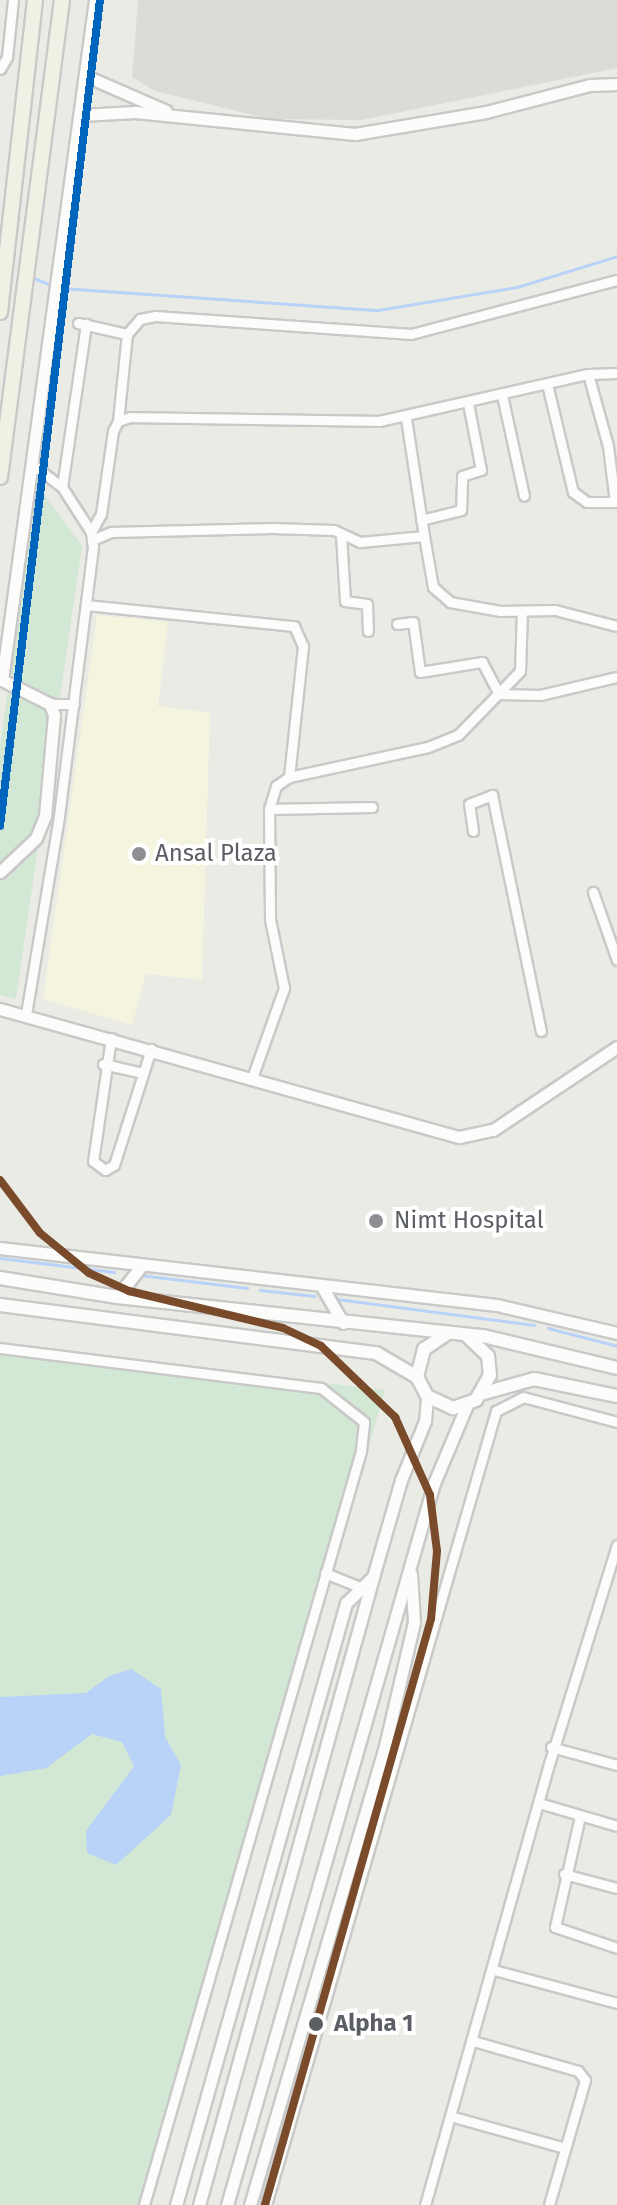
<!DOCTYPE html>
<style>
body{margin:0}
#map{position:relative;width:617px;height:2205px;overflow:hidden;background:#ebebe6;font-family:"Fira Sans",sans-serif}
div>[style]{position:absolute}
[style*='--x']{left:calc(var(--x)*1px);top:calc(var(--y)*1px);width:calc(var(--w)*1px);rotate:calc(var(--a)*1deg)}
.commercial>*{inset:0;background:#f5f4de}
.industrial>*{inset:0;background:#dcdcd7}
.green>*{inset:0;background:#d3e8d4}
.water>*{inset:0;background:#b8d2f8}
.stream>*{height:3px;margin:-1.5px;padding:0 1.5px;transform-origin:1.5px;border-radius:1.5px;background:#b8d2f8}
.roads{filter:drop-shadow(2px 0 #c8c9c8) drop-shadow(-2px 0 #c8c9c8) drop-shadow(0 2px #c8c9c8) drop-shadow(0 -2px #c8c9c8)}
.minor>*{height:9px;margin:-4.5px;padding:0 4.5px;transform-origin:4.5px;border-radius:4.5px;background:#fcfcfb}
.tertiary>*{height:11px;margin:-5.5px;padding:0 5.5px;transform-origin:5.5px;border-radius:5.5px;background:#fcfcfb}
.secondary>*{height:12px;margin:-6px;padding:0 6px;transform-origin:6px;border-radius:6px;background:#fcfcfb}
.trunk>*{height:14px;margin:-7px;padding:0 7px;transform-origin:7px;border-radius:7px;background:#f1f0e4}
.metro-1>*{height:8px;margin:-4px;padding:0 4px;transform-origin:4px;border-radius:4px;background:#7a4b2a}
.metro-2>*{height:8px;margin:-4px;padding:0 4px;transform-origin:4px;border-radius:4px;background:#0065bd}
.dots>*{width:22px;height:22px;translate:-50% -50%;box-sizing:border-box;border:4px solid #fff;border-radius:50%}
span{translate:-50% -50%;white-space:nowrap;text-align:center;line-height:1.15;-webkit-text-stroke:8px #fff;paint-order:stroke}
.poi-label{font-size:24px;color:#5b5e64}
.left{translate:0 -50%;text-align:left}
.stop-label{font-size:24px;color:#5b5e64;font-weight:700}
</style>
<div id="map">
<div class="commercial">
<div style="clip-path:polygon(97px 615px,168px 622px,158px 706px,210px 713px,202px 980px,146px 974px,132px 1025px,43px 999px)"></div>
</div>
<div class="industrial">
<div style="clip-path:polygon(138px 0,617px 0,617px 68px,362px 120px,269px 119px,155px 91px,132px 77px)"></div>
</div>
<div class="green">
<div style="clip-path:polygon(37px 485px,82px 546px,16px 999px,0 995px,0 746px)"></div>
<div style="clip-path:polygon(0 1346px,385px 1390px,152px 2205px,0 2205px)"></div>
</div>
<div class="water">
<div style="clip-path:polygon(131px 1669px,161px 1689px,165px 1737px,181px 1765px,171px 1815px,116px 1865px,87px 1853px,86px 1831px,134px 1766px,122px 1742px,92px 1734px,46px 1768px,0 1776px,0 1697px,86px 1693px,109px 1676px)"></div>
</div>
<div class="stream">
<div style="--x:31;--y:277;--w:24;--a:22"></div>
<div style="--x:61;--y:288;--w:318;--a:4"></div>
<div style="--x:378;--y:310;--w:141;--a:-9.4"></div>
<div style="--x:517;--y:287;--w:105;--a:-17.2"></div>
<div style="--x:0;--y:1258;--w:115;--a:7"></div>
<div style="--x:140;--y:1275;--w:108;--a:6.9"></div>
<div style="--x:260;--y:1290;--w:55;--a:6.2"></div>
<div style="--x:337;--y:1299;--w:199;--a:7.5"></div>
<div style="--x:548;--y:1328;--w:71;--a:14.6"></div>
</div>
<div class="roads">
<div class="minor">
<div style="--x:0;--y:69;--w:14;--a:-60"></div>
<div style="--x:7;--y:57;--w:57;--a:-84"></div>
<div style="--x:78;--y:323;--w:50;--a:12.7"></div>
<div style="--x:588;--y:374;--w:75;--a:74.5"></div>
<div style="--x:608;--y:446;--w:56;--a:82.9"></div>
<div style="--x:547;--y:384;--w:111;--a:76.5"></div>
<div style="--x:573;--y:492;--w:17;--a:36"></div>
<div style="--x:587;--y:502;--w:30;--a:0"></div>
<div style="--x:502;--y:395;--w:103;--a:77.7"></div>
<div style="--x:118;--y:421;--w:87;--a:-84.1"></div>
<div style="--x:127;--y:334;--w:20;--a:-49"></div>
<div style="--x:140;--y:319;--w:15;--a:-11"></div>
<div style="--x:155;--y:316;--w:257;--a:4"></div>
<div style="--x:411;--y:334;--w:213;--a:-14.7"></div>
<div style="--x:62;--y:487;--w:165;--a:-81.6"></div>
<div style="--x:421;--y:520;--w:41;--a:-14"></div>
<div style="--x:461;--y:510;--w:34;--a:-88"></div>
<div style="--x:462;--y:476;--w:20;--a:-18"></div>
<div style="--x:481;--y:470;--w:68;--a:-101"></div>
<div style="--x:91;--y:532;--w:21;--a:-61"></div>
<div style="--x:101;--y:514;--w:84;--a:-81.8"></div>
<div style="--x:113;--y:431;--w:11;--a:-63"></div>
<div style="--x:118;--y:421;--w:13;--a:-18"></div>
<div style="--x:130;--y:417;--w:249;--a:0.9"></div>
<div style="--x:379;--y:421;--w:214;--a:-12.7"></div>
<div style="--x:588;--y:374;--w:29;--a:-2"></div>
<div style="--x:341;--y:535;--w:66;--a:86.5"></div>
<div style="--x:345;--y:601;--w:22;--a:8"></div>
<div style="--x:367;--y:604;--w:27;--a:88"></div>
<div style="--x:424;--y:536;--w:52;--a:80"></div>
<div style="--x:433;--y:587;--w:23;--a:41"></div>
<div style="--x:450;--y:602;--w:51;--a:10.2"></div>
<div style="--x:500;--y:611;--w:55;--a:-1"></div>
<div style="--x:555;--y:610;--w:64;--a:14.5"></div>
<div style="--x:92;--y:540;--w:21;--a:-23"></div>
<div style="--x:111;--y:532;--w:162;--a:-1.4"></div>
<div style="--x:273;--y:528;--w:61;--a:1.9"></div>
<div style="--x:334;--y:530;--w:29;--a:25"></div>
<div style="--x:360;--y:542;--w:64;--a:-5.4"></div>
<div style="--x:424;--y:536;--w:119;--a:-98.7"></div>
<div style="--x:86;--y:605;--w:209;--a:5.8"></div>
<div style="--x:294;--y:626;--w:22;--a:66"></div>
<div style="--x:303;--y:646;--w:132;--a:96.1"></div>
<div style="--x:397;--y:624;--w:16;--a:-7"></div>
<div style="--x:413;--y:622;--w:50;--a:82"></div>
<div style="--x:420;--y:672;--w:63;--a:-9.2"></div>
<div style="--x:482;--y:662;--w:36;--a:62"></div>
<div style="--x:499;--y:694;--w:41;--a:1.4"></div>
<div style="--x:540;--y:695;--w:79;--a:-13.2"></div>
<div style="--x:50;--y:704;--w:24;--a:0"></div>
<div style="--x:269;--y:809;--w:103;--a:-1.1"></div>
<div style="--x:473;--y:831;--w:27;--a:-98"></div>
<div style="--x:469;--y:804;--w:25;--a:-21"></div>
<div style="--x:492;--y:795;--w:241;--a:78.3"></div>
<div style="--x:593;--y:892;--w:72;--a:70.6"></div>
<div style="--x:26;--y:1014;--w:201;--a:-80.5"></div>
<div style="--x:59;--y:816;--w:271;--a:-82.8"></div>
<div style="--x:93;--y:547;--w:15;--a:-98"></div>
<div style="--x:91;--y:532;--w:54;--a:-122.8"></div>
<div style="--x:62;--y:487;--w:38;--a:-143"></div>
<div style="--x:111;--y:1038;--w:124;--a:98.3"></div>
<div style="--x:93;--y:1161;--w:15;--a:37"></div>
<div style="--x:105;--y:1170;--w:10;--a:-29"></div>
<div style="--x:114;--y:1165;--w:122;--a:-72.3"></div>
<div style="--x:103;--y:1064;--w:41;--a:12.7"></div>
<div style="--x:252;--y:1078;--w:96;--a:-70.4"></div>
<div style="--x:284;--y:988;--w:70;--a:-101.5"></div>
<div style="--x:270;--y:919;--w:110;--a:-90.5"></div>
<div style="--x:269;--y:809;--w:24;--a:-73"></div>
<div style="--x:276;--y:786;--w:16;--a:-35"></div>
<div style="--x:289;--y:777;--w:142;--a:-12.2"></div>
<div style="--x:428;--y:747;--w:32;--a:-22"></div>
<div style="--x:458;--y:735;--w:89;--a:-45.9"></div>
<div style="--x:520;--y:671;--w:60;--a:-88.1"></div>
<div style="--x:0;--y:1348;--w:323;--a:7.1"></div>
<div style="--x:321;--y:1388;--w:55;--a:38.3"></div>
<div style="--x:364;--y:1422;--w:29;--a:96"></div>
<div style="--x:361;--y:1451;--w:785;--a:106.06"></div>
<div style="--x:325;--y:1573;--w:37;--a:22"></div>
<div style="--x:551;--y:1747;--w:68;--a:15.3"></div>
<div style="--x:539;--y:1803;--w:81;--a:16.4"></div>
<div style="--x:580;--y:1816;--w:114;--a:102.7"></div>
<div style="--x:555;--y:1927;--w:65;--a:18.7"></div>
<div style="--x:564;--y:1874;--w:55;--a:14.8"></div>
<div style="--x:494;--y:1970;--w:127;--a:15"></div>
<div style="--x:473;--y:2041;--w:109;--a:15.9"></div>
<div style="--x:578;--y:2071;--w:11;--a:52"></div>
<div style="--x:585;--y:2080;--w:130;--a:106.1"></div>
<div style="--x:450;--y:2116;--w:119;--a:15.5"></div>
<div style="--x:266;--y:2205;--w:827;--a:-73.85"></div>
<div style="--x:496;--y:1411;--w:30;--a:-27"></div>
<div style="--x:523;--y:1397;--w:97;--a:14.9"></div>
<div style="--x:425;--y:2205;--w:461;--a:-74.3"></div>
<div style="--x:550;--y:1761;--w:226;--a:-72.8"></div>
</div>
<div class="tertiary">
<div style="--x:86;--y:76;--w:87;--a:23.6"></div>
<div style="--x:81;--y:115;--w:54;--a:-3.2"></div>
<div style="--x:135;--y:112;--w:221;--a:5.7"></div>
<div style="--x:355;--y:134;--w:133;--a:-9.5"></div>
<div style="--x:486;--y:112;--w:107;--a:-14.6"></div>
<div style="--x:590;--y:85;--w:27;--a:-2"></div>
<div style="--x:0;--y:872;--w:50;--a:-43.4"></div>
<div style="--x:36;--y:838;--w:24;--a:-68"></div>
<div style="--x:45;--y:816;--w:101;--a:-84.9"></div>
<div style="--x:54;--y:715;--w:12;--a:-110"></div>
<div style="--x:50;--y:704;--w:54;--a:-153.4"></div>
<div style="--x:2;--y:680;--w:686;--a:-82.21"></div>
<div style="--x:0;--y:1009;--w:477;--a:15.6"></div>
<div style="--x:459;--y:1137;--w:35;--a:-12"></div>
<div style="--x:493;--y:1130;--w:149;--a:-33.8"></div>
<div style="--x:0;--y:1248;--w:500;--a:6.54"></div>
<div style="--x:497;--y:1305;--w:123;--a:13.1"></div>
<div style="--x:321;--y:1285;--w:44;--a:59.9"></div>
<div style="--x:117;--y:1297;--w:41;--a:-52"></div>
<div style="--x:176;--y:2205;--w:626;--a:-74.23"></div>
<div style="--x:346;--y:1603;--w:37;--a:-44"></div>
<div style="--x:199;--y:2205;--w:652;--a:-74.51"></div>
<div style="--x:373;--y:1577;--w:101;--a:-73.9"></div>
<div style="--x:401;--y:1480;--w:64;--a:-67.9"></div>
<div style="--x:425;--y:1421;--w:25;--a:-85"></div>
<div style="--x:227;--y:2205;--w:751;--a:-74"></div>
<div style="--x:434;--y:1483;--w:85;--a:-67.1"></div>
<div style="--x:250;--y:2205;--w:474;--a:-73.6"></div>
<div style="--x:384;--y:1750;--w:131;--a:-76.8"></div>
<div style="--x:414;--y:1622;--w:48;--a:-93.6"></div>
</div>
<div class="secondary">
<div style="--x:0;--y:1278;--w:119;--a:9.2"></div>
<div style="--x:117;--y:1297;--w:368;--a:6.1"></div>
<div style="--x:483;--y:1336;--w:138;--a:13.4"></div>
<div style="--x:0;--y:1305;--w:379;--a:7.3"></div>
<div style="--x:376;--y:1353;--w:48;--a:30.3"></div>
<div style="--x:445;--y:1335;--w:25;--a:146"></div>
<div style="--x:424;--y:1349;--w:29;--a:104"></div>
<div style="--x:417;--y:1377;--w:21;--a:62"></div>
<div style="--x:427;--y:1396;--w:29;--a:25"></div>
<div style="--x:453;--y:1408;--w:24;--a:-19"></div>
<div style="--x:476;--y:1400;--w:29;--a:-61"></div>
<div style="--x:490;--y:1375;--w:19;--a:-96"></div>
<div style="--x:488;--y:1356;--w:29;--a:-136"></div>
<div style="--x:484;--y:1393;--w:52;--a:-15.6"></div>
<div style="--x:534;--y:1379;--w:85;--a:11.6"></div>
</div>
<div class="trunk">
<div style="--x:0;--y:312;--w:314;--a:-83.6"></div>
<div style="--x:0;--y:477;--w:481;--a:-82.6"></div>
</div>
</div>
<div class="metro-1">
<div style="--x:0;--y:1180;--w:66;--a:53"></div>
<div style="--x:40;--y:1233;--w:63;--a:39.2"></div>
<div style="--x:89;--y:1273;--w:44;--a:24.2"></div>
<div style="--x:129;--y:1291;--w:158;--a:13.5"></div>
<div style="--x:283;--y:1328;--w:42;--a:25.3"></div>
<div style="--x:321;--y:1346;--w:103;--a:43.8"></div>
<div style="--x:395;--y:1417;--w:85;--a:65.8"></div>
<div style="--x:430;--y:1495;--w:56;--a:82.9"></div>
<div style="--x:437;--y:1551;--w:68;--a:95"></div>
<div style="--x:431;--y:1619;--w:609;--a:105.82"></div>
</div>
<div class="metro-2">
<div style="--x:0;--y:826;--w:832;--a:-83.1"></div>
</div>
<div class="dots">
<div style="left:139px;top:854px;background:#8d8f92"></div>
<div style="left:376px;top:1221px;background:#8d8f92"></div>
<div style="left:316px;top:2024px;background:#5b5e64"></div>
</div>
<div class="poi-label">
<span class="left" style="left:155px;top:854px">Ansal Plaza</span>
<span class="left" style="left:394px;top:1221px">Nimt Hospital</span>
</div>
<div class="stop-label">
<span class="left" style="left:334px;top:2024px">Alpha 1</span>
</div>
</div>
